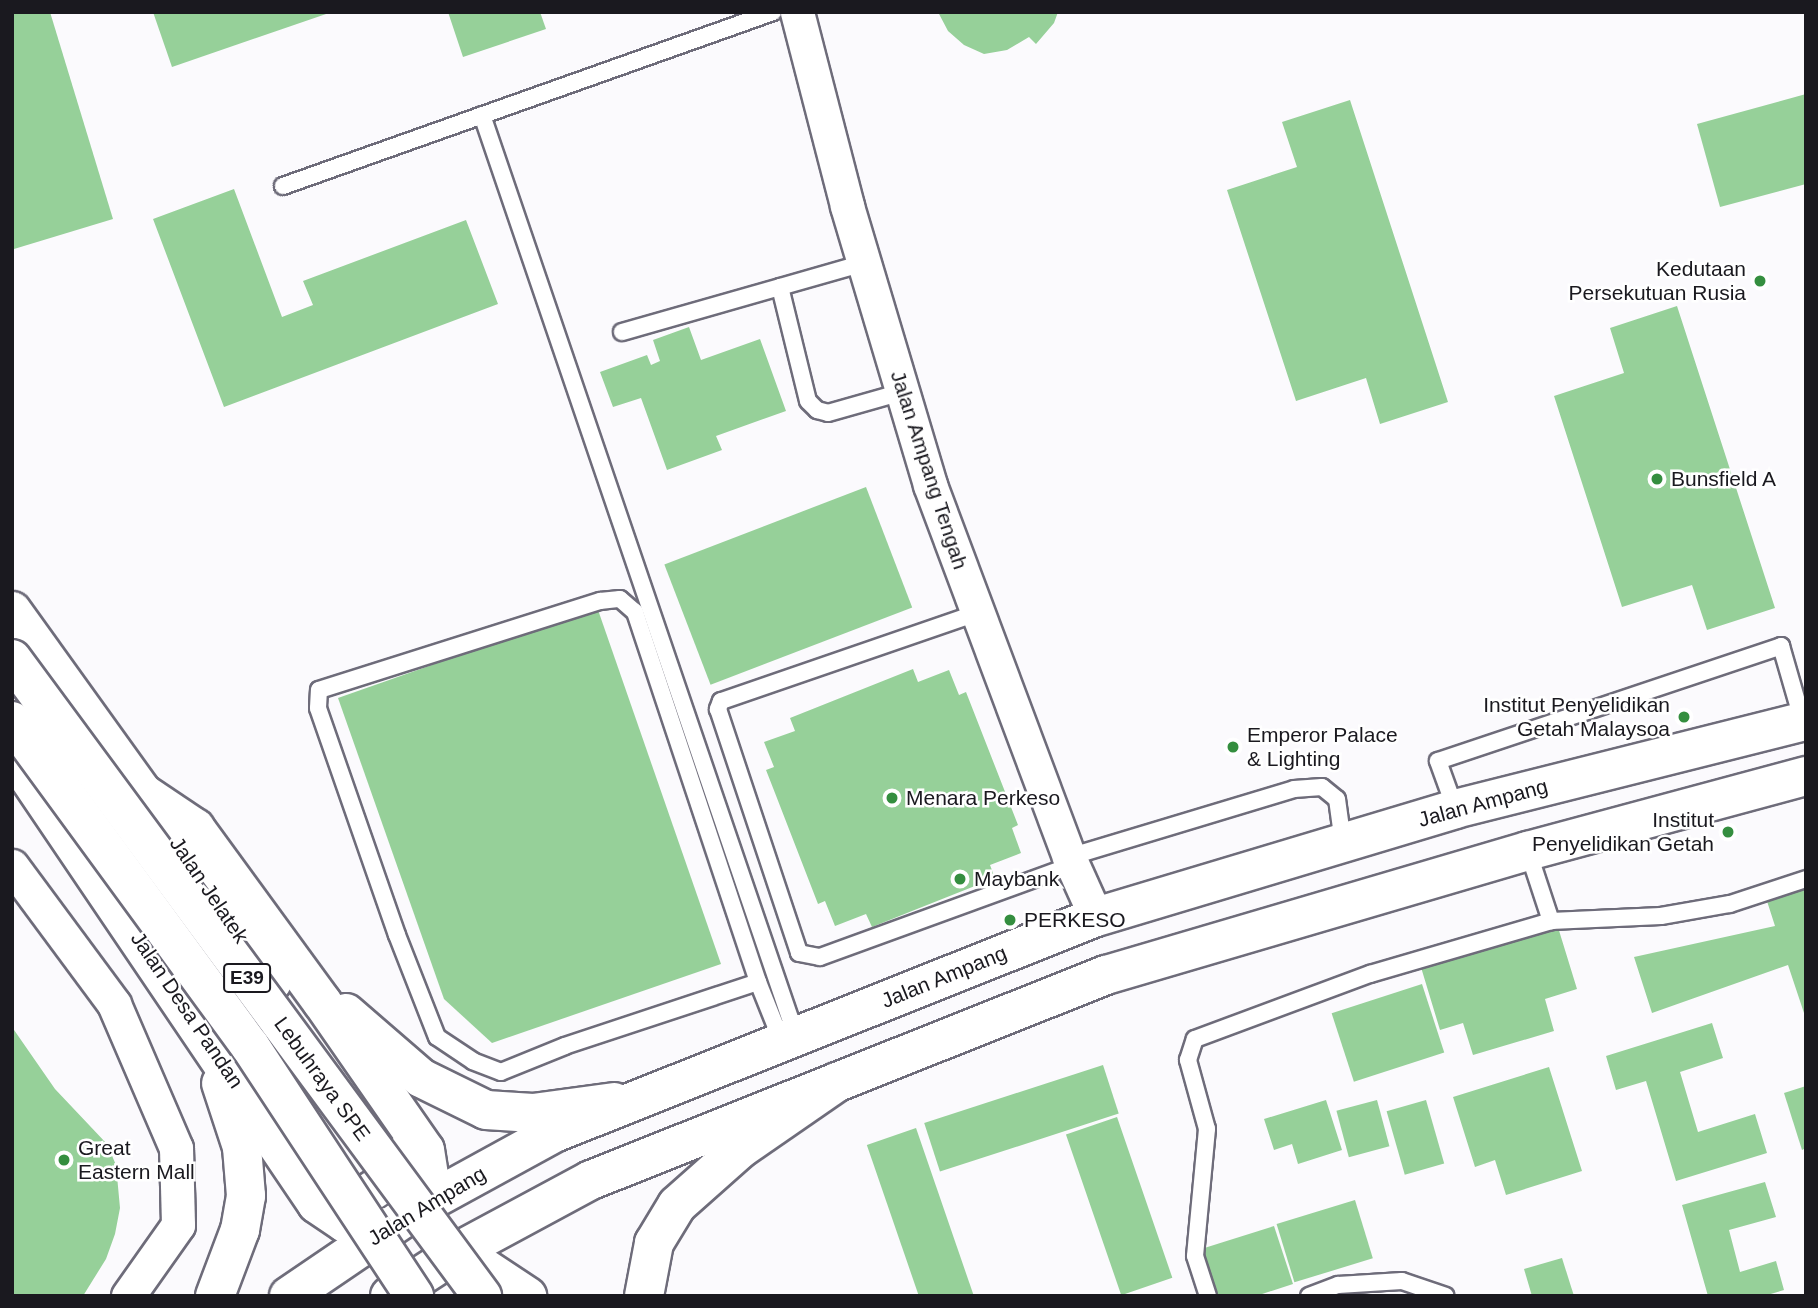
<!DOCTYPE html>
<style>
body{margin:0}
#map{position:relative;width:1818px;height:1308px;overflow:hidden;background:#fbfafd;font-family:Arial,sans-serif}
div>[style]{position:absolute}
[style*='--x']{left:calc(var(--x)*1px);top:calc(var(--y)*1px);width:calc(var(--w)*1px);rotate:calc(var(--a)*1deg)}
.building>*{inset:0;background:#96d099;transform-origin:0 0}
.roads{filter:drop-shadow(2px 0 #6e6c7a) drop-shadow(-2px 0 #6e6c7a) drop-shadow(0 2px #6e6c7a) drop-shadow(0 -2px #6e6c7a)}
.service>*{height:16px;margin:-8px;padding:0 8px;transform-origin:8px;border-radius:8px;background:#fff}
.minor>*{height:33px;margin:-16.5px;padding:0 16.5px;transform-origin:16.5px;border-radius:16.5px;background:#fff}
.tertiary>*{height:38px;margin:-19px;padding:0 19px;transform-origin:19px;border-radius:19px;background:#fff}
.secondary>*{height:38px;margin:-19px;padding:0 19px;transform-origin:19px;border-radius:19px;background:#fff}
.primary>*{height:38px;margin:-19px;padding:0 19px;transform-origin:19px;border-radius:19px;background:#fff}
.bridges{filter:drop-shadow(2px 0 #6e6c7a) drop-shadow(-2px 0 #6e6c7a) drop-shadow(0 2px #6e6c7a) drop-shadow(0 -2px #6e6c7a)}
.motorway-bridge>*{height:38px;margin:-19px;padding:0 19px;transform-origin:19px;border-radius:19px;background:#fff}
.dots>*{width:19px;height:19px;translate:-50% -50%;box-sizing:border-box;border:4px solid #fff;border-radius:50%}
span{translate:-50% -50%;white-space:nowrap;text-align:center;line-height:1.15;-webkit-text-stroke:5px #fff;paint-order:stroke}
.shield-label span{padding:2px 5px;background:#fff;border:2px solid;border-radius:5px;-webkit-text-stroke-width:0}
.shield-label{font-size:19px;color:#1a191f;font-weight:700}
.poi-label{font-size:21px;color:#1a191f}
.right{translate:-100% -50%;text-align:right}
.left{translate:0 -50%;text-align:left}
.street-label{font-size:21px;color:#1a191f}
.frame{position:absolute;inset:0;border:14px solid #1a191f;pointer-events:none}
</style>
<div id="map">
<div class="building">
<div style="clip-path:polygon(12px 12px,50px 12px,113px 219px,14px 249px)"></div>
<div style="clip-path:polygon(153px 12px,329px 12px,329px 13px,172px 67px)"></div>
<div style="clip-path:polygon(448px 12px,540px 12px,546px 29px,463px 57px)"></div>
<div style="clip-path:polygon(938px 12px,1058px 12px,1054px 23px,1036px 44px,1029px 37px,1007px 50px,984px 54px,964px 45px,948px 31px)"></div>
<div style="clip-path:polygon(1806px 94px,1806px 184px,1720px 207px,1697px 124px)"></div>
<div style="clip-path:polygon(1350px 100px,1448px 402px,1380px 424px,1366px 378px,1296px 401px,1227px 190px,1297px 167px,1282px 122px)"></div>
<div style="clip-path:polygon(234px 189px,282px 317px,313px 305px,303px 281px,466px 220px,498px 304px,224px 407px,153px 219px)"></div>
<div style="clip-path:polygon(1677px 306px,1775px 608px,1707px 630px,1692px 585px,1622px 607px,1554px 396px,1624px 373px,1610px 328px)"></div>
<div style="clip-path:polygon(689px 327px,701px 360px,760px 339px,786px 411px,716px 436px,722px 450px,667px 470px,641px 398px,613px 407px,600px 372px,647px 355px,651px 365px,660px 361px,653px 340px)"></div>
<div style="left:866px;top:487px;width:129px;height:216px;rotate:69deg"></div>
<div style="clip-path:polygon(597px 607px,721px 964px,492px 1043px,444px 999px,338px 698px)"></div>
<div style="clip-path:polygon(913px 669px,918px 682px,949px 670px,959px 695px,966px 692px,1018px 825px,1012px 828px,1021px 853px,990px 865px,995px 878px,912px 911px,872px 927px,866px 914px,835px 926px,825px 901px,818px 904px,775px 793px,766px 770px,774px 767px,764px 742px,795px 731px,790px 718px)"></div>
<div style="clip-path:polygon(1806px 885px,1806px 1019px,1788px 965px,1652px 1013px,1634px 957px,1775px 926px,1766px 898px)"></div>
<div style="clip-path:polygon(1557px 924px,1577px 989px,1545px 999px,1554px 1031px,1473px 1055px,1463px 1023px,1440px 1030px,1420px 964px)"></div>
<div style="left:1422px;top:984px;width:72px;height:95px;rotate:72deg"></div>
<div style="clip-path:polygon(1712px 1023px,1723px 1058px,1680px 1072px,1698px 1132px,1755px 1114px,1767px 1153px,1676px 1181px,1646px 1081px,1616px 1090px,1606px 1056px)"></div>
<div style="clip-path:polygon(12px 1027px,55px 1089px,107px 1144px,116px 1165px,120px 1208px,115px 1234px,106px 1259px,83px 1296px,12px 1296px)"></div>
<div style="left:1103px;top:1065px;width:51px;height:188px;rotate:72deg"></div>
<div style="clip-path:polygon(1549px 1067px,1582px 1171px,1506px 1195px,1495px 1160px,1475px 1167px,1453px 1097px)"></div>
<div style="clip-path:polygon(1806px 1086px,1806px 1148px,1802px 1150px,1784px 1093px)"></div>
<div style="clip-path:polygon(1326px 1100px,1342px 1150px,1298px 1164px,1292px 1144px,1274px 1150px,1264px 1119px)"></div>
<div style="left:1377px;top:1100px;width:48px;height:42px;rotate:75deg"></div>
<div style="left:1426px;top:1100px;width:66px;height:41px;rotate:74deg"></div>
<div style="left:1117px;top:1117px;width:170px;height:54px;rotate:71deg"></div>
<div style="left:916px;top:1128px;width:178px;height:52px;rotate:71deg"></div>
<div style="clip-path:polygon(1765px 1182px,1776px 1217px,1729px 1230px,1740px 1272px,1776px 1261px,1784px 1290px,1764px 1296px,1708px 1296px,1682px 1205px)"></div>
<div style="left:1355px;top:1200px;width:61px;height:82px;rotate:73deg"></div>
<div style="clip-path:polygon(1274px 1226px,1293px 1284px,1256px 1296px,1213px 1296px,1198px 1250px)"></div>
<div style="clip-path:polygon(1562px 1258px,1574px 1296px,1532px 1296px,1524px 1269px)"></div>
</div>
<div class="roads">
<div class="service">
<div style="--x:482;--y:115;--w:973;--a:71.17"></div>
<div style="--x:283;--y:186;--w:520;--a:-19.55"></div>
<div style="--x:864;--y:263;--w:87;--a:164.1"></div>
<div style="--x:780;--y:287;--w:117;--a:76.2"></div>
<div style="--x:808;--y:401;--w:13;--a:45"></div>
<div style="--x:817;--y:410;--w:11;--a:15"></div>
<div style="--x:828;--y:413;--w:77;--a:-15.8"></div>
<div style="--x:622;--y:332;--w:164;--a:-15.9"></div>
<div style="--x:977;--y:613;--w:271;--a:161"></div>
<div style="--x:721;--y:701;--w:9;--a:111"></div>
<div style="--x:718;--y:709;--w:257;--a:71.6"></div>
<div style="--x:799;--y:953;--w:21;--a:11"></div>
<div style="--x:820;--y:957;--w:269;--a:-20"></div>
<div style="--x:1455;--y:808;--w:50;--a:-109.9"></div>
<div style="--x:1438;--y:761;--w:362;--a:-18.5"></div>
<div style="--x:1781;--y:646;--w:79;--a:73.9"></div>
<div style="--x:1528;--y:851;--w:74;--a:71.8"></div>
<div style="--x:1069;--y:857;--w:235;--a:-16.8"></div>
<div style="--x:1294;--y:789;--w:28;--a:-4"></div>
<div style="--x:1322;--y:787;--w:19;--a:39"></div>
<div style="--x:1337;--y:799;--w:44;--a:82.2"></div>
<div style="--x:758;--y:982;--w:203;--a:161.7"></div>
<div style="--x:565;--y:1046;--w:69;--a:157.9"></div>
<div style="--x:501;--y:1072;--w:30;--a:-159"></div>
<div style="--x:473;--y:1061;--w:43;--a:-146.3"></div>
<div style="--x:437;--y:1037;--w:110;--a:-111.4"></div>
<div style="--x:397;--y:935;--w:240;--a:-109.2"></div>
<div style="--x:318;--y:708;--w:18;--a:-87"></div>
<div style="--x:319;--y:690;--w:295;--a:-17.6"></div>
<div style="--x:600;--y:601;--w:20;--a:-6"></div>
<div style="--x:620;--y:599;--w:20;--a:41"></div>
<div style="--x:635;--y:612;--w:390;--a:71.6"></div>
<div style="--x:758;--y:982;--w:65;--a:68.2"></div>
<div style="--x:1208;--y:1296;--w:42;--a:-108"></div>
<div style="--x:1195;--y:1256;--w:128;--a:-84.6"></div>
<div style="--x:1207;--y:1129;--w:72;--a:-105.4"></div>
<div style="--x:1188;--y:1060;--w:22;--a:-72"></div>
<div style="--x:1195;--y:1039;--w:187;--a:-20.4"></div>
<div style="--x:1370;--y:974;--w:189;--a:-16.3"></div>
<div style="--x:1551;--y:921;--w:110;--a:-2.6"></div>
<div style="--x:1661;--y:916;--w:70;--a:-9.9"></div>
<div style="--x:1730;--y:904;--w:80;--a:-18.2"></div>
<div style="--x:1309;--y:1296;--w:31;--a:-21"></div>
<div style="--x:1338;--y:1285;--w:64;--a:-3.6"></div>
<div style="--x:1402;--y:1281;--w:46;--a:18.8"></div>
</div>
<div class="minor">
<div style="--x:797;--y:12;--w:200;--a:75.5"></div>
<div style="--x:847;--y:206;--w:291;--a:73.4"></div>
<div style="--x:930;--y:485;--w:397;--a:69.5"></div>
<div style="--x:1069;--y:857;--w:66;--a:65.8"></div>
<div style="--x:12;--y:866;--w:172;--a:53.5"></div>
<div style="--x:114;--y:1004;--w:157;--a:66.7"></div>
<div style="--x:176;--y:1148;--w:77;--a:88.5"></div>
<div style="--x:178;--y:1225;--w:87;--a:125.2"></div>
</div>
<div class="tertiary">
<div style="--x:12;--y:611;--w:224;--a:54.3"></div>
<div style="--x:143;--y:793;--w:63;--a:33.9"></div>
<div style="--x:195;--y:828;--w:215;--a:53.9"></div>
<div style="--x:322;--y:1002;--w:180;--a:55.2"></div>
<div style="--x:425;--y:1150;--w:32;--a:81"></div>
<div style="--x:430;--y:1182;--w:21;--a:101"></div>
<div style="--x:12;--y:753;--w:544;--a:55.93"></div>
<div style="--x:317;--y:1204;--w:34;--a:34"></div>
<div style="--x:345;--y:1223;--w:43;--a:6.6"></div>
<div style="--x:346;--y:1013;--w:99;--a:40.9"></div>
<div style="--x:421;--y:1078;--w:72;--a:26.2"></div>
<div style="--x:486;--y:1110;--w:47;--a:3.7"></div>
<div style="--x:533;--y:1113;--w:82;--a:-7.7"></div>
<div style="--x:320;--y:1188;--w:32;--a:18"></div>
<div style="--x:350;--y:1198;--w:17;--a:-13"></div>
<div style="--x:367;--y:1194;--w:37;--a:-33"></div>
<div style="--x:398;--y:1174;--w:16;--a:-50"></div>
<div style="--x:408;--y:1162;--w:13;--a:-86"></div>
<div style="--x:215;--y:1296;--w:71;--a:-69.3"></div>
<div style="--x:240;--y:1230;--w:35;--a:-80"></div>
<div style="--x:246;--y:1196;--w:49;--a:-94.7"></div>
<div style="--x:242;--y:1147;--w:67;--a:-108.2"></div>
</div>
<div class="secondary">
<div style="--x:289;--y:1296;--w:166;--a:-34.2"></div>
<div style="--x:426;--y:1203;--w:146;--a:-28.7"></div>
<div style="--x:554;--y:1133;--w:583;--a:-21.73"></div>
<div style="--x:1096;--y:917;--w:375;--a:-16.7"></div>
<div style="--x:1455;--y:809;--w:362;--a:-14.1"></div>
<div style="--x:390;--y:1296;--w:82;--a:-33.1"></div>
<div style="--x:459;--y:1251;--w:150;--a:-28.3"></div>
<div style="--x:591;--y:1180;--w:554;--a:-21.71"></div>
<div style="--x:1106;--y:975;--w:440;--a:-16.4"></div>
<div style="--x:1528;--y:851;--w:288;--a:-15.1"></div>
</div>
<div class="primary">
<div style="--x:143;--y:793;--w:229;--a:55.7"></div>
<div style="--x:459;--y:1251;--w:82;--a:33.5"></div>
<div style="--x:644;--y:1296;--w:54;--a:-79.3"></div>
<div style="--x:654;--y:1243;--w:44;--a:-58.8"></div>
<div style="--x:677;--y:1205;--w:84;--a:-41.6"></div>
<div style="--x:740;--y:1149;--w:118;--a:-34.6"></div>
</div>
</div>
<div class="bridges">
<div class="motorway-bridge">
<div style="--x:12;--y:659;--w:792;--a:53.58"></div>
<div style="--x:12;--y:721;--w:403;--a:53.8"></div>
<div style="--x:250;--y:1046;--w:299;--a:56.7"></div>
</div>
</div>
<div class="dots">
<div style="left:1760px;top:281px;background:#348e3f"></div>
<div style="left:1657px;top:479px;background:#348e3f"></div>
<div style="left:1684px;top:717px;background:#348e3f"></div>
<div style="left:1233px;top:747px;background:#348e3f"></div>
<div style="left:892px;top:798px;background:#348e3f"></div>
<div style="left:1728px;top:832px;background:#348e3f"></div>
<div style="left:960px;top:879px;background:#348e3f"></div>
<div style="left:1010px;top:920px;background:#348e3f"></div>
<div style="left:64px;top:1160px;background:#348e3f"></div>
</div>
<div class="shield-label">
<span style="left:247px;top:978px">E39</span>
</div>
<div class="poi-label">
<span class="right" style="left:1746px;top:281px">Kedutaan<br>Persekutuan Rusia</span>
<span class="left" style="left:1671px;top:479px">Bunsfield A</span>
<span class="right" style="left:1670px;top:717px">Institut Penyelidikan<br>Getah Malaysoa</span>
<span class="left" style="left:1247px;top:747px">Emperor Palace<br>&amp; Lighting</span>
<span class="left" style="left:906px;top:798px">Menara Perkeso</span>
<span class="right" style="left:1714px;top:832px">Institut<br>Penyelidikan Getah</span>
<span class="left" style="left:974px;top:879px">Maybank</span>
<span class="left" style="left:1024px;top:920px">PERKESO</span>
<span class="left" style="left:78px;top:1160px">Great<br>Eastern Mall</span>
</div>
<div class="street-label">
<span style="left:929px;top:470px;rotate:72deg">Jalan Ampang Tengah</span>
<span style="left:1483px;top:803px;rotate:-15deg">Jalan Ampang</span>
<span style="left:209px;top:890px;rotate:56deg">Jalan Jelatek</span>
<span style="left:944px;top:977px;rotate:-22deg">Jalan Ampang</span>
<span style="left:187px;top:1010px;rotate:56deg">Jalan Desa Pandan</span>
<span style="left:322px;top:1079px;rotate:54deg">Lebuhraya SPE</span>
<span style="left:427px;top:1206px;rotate:-31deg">Jalan Ampang</span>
</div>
<div class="frame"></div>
</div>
